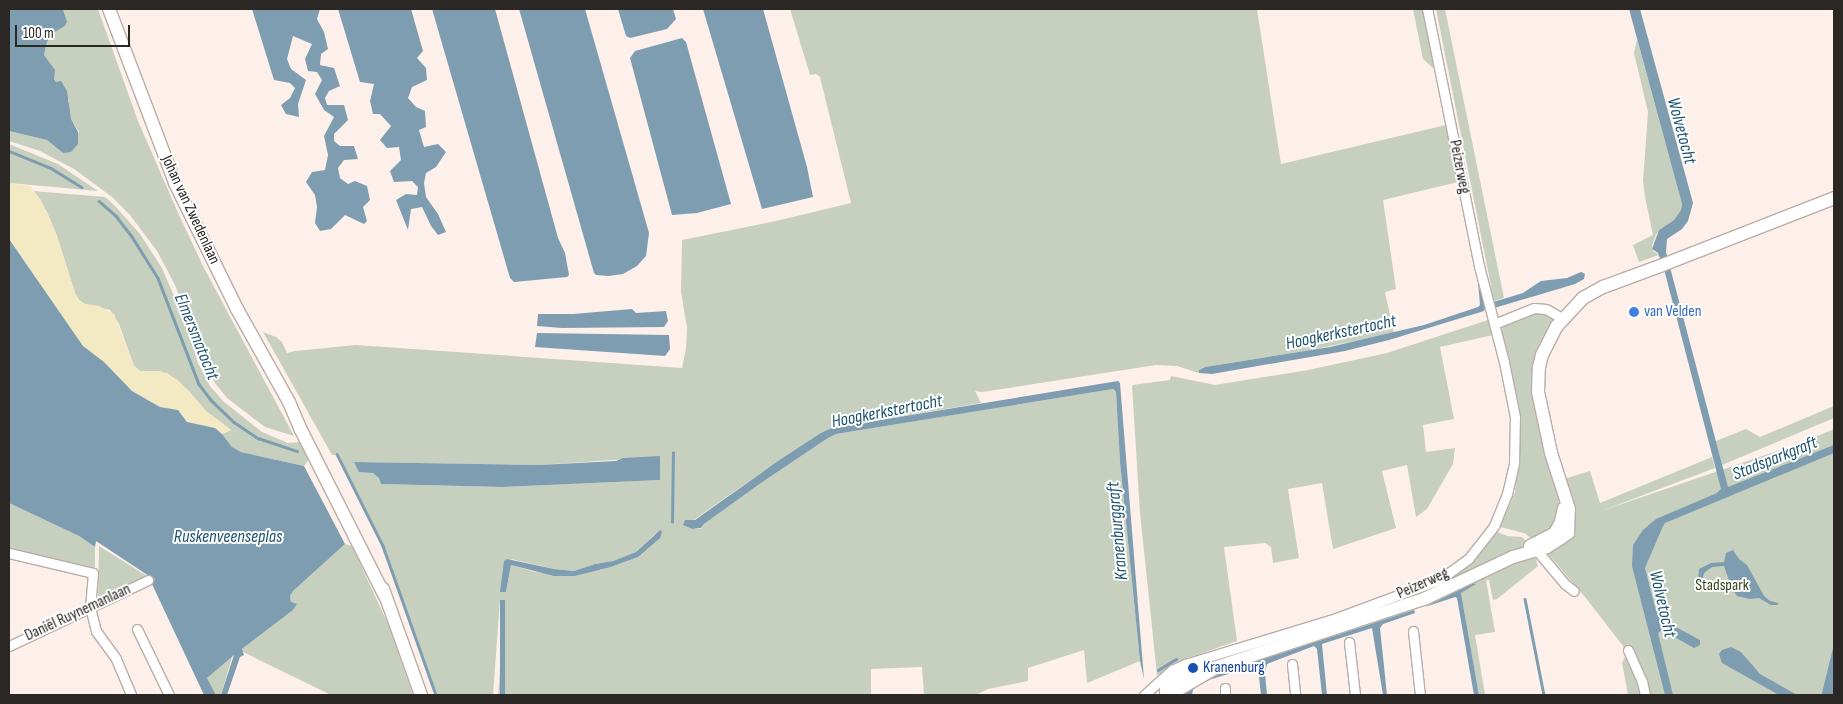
<!DOCTYPE html>
<meta charset="utf-8">
<style>
body{margin:0}
#map{position:relative;width:1843px;height:704px;overflow:hidden;background:#fdf0ea;font-family:"Sofia Sans Condensed",sans-serif}
div>[style]{position:absolute}
[style*='--x']{left:calc(var(--x)*1px);top:calc(var(--y)*1px);width:calc(var(--w)*1px);rotate:calc(var(--a)*1deg)}
.green>*{inset:0;background:#c7d0be}
.sand>*{inset:0;background:#f3eac4}
.water>*{inset:0;background:#7e9db0;transform-origin:0 0}
.stream>*{height:2.5px;margin:-1.25px;padding:0 1.25px;transform-origin:1.25px;border-radius:1.25px;background:#7e9db0}
.roads{filter:drop-shadow(1px 0 #b9ada7) drop-shadow(-1px 0 #b9ada7) drop-shadow(0 1px #b9ada7) drop-shadow(0 -1px #b9ada7)}
.street>*{height:9px;margin:-4.5px;padding:0 4.5px;transform-origin:4.5px;border-radius:4.5px;background:#fff}
.secondary>*{height:12px;margin:-6px;padding:0 6px;transform-origin:6px;border-radius:6px;background:#fff}
.dots>*{width:14px;height:14px;translate:-50% -50%;box-sizing:border-box;border:2px solid #fff;border-radius:50%}
span{translate:-50% -50%;white-space:nowrap;text-align:center;line-height:1.15;-webkit-text-stroke:4px #fff;paint-order:stroke}
.street-label{font-size:16px;color:#2b2724}
.shop-label{font-size:16px;color:#366cbe}
.left{translate:0 -50%;text-align:left}
.park-label{font-size:16px;color:#334719}
.transit-label{font-size:16px;color:#164399}
.water-label{font-size:18px;color:#1c536f;font-style:italic}
.frame{position:absolute;inset:0;border:10px solid #2b2724;pointer-events:none}
.scale{position:absolute;left:15px;top:25px;width:115px;height:22px;box-sizing:border-box;border:2px solid #2b2724;border-top:0;padding-left:6px;font-size:15px;line-height:18px;white-space:nowrap;color:#2b2724;-webkit-text-stroke:4px #fff;paint-order:stroke}
</style>
<div id="map">
<div class="green">
<div style="clip-path:polygon(63px 9px,98px 9px,138px 121px,179px 215px,204px 268px,294px 436px,265px 427px,227px 398px,215px 383px,203px 361px,190px 322px,174px 283px,157px 251px,130px 215px,112px 197px,74px 169px,40px 151px,9px 141px,9px 131px,47px 140px,63px 153px,79px 132px,71px 119px,68px 110px,69px 100px,54px 79px,44px 55px,47px 42px,55px 32px,65px 26px,67px 22px)"></div>
<div style="clip-path:polygon(evenodd,790px 9px,1257px 9px,1281px 164px,1446px 125px,1458px 182px,1383px 200px,1396px 289px,1385px 292px,1394px 333px,1311px 350px,1205px 367px,1199px 370px,1199px 373px,1177px 366px,1156px 365px,982px 392px,975px 391px,981px 403px,832px 428px,778px 461px,685px 526px,692px 529px,701px 529px,704px 524px,761px 483px,828px 438px,836px 434px,1112px 389px,1116px 392px,1120px 462px,1140px 661px,1087px 683px,1084px 650px,1028px 668px,1028px 681px,988px 689px,976px 695px,924px 695px,922px 667px,871px 669px,871px 695px,498px 695px,505px 601px,500px 600px,493px 695px,437px 695px,382px 543px,338px 455px,332px 455px,263px 332px,276px 337px,282px 342px,287px 353px,295px 351px,356px 345px,682px 368px,686px 348px,687px 328px,681px 292px,682px 240px,776px 221px,851px 203px,820px 77px,816px 74px,810px 75px,790px 9px,660px 457px,660px 480px,503px 487px,381px 484px,380px 478px,373px 473px,354px 462px,539px 465px,660px 457px,790px 9px,658px 531px,638px 557px,611px 567px,575px 576px,535px 572px,511px 565px,506px 592px,500px 592px,511px 559px,554px 569px,574px 571px,595px 564px,613px 561px,636px 552px,658px 531px)"></div>
<div style="clip-path:polygon(1413px 9px,1427px 9px,1436px 64px,1433px 68px,1423px 59px)"></div>
<div style="clip-path:polygon(1436px 9px,1445px 9px,1504px 298px,1494px 301px)"></div>
<div style="clip-path:polygon(1637px 39px,1682px 204px,1681px 210px,1674px 220px,1659px 230px,1656px 235px,1652px 245px,1653px 251px,1659px 255px,1639px 262px,1633px 245px,1653px 235px,1645px 197px,1643px 181px,1648px 112px,1634px 53px)"></div>
<div style="clip-path:polygon(9px 144px,58px 164px,98px 191px,9px 183px)"></div>
<div style="clip-path:polygon(33px 191px,105px 197px,115px 206px,140px 234px,162px 268px,186px 324px,198px 363px,210px 386px,223px 401px,262px 432px,288px 443px,299px 442px,309px 459px,304px 466px,241px 452px,232px 447px,222px 434px,231px 430px,206px 411px,187px 389px,167px 373px,140px 371px,134px 366px,119px 324px,110px 310px,85px 304px,79px 300px,75px 293px,57px 236px,47px 212px)"></div>
<div style="clip-path:polygon(1543px 313px,1555px 320px,1532px 378px,1532px 395px,1561px 511px,1564px 479px,1590px 471px,1600px 503px,1712px 457px,1715px 468px,1601px 511px,1798px 444px,1834px 429px,1834px 695px,1643px 695px,1637px 664px,1585px 597px,1548px 554px,1550px 552px,1524px 533px,1500px 527px,1515px 492px,1520px 432px,1518px 412px,1501px 334px,1503px 326px,1530px 315px)"></div>
<div style="clip-path:polygon(1488px 320px,1493px 335px,1440px 347px,1454px 419px,1423px 425px,1426px 452px,1455px 448px,1453px 464px,1427px 509px,1416px 517px,1407px 465px,1382px 471px,1396px 528px,1333px 549px,1322px 483px,1288px 489px,1299px 558px,1273px 563px,1271px 547px,1265px 543px,1224px 547px,1237px 641px,1173px 663px,1159px 675px,1157px 675px,1140px 513px,1132px 385px,1170px 380px,1171px 376px,1215px 385px,1308px 370px,1387px 353px)"></div>
<div style="clip-path:polygon(1834px 406px,1834px 418px,1722px 465px,1716px 441px,1746px 429px,1760px 437px)"></div>
<div style="clip-path:polygon(9px 503px,79px 536px,95px 547px,95px 571px,9px 549px)"></div>
<div style="clip-path:polygon(1497px 532px,1508px 536px,1522px 537px,1529px 545px,1449px 579px,1469px 566px)"></div>
<div style="clip-path:polygon(345px 544px,352px 546px,388px 624px,413px 695px,331px 695px,243px 652px,242px 649px,293px 610px,296px 604px,291px 603px,290px 596px,293px 591px)"></div>
<div style="clip-path:polygon(99px 546px,147px 576px,98px 598px)"></div>
<div style="clip-path:polygon(1527px 555px,1535px 556px,1538px 566px,1497px 599px,1493px 600px,1489px 580px,1486px 580px,1495px 632px,1475px 635px,1485px 695px,1479px 695px,1461px 593px,1476px 583px,1425px 606px,1424px 602px)"></div>
<div style="clip-path:polygon(233px 654px,221px 695px,216px 695px,207px 678px)"></div>
<div style="clip-path:polygon(1625px 657px,1636px 681px,1640px 695px,1628px 695px,1622px 663px)"></div>
</div>
<div class="sand">
<div style="clip-path:polygon(9px 183px,30px 186px,41px 200px,57px 236px,75px 293px,79px 300px,85px 304px,99px 306px,114px 314px,134px 366px,140px 371px,161px 371px,178px 380px,206px 411px,231px 430px,222px 434px,215px 428px,187px 422px,178px 410px,160px 407px,145px 399px,132px 391px,104px 362px,83px 346px,9px 239px)"></div>
</div>
<div class="water">
<div style="clip-path:polygon(9px 9px,63px 9px,67px 22px,65px 26px,55px 32px,47px 42px,44px 55px,55px 70px,54px 79px,56px 82px,61px 81px,67px 91px,71px 119px,78px 132px,78px 144px,71px 152px,63px 153px,47px 140px,9px 131px)"></div>
<div style="clip-path:polygon(252px 9px,320px 9px,317px 19px,324px 32px,328px 49px,321px 54px,320px 65px,334px 68px,340px 86px,329px 91px,325px 98px,327px 105px,344px 105px,348px 120px,334px 134px,334px 141px,340px 146px,354px 146px,358px 159px,344px 160px,338px 168px,340px 178px,348px 184px,355px 181px,367px 186px,370px 200px,363px 207px,367px 221px,364px 224px,345px 215px,331px 229px,320px 231px,315px 223px,317px 207px,315px 195px,306px 182px,312px 172px,325px 170px,328px 155px,324px 136px,334px 117px,324px 110px,315px 94px,322px 80px,317px 72px,308px 71px,305px 59px,312px 44px,293px 36px,287px 59px,291px 69px,306px 80px,298px 104px,299px 117px,286px 114px,281px 105px,290px 98px,295px 88px,290px 83px,274px 80px)"></div>
<div style="clip-path:polygon(338px 9px,411px 9px,423px 51px,417px 58px,426px 68px,427px 80px,412px 87px,408px 98px,416px 107px,425px 111px,426px 127px,419px 130px,424px 147px,438px 144px,446px 152px,436px 167px,426px 173px,424px 183px,426px 197px,438px 214px,446px 232px,438px 235px,431px 226px,422px 207px,411px 209px,408px 230px,396px 200px,406px 194px,417px 195px,418px 187px,412px 181px,394px 182px,390px 171px,401px 160px,399px 147px,387px 148px,380px 140px,391px 126px,380px 114px,373px 114px,370px 101px,374px 84px,360px 82px)"></div>
<div style="clip-path:polygon(432px 9px,495px 9px,558px 238px,565px 253px,569px 275px,567px 277px,514px 282px,510px 278px)"></div>
<div style="clip-path:polygon(519px 9px,585px 9px,649px 233px,646px 256px,637px 266px,623px 274px,609px 276px,596px 275px,594px 273px)"></div>
<div style="clip-path:polygon(618px 9px,673px 9px,676px 19px,667px 29px,630px 38px,626px 36px)"></div>
<div style="clip-path:polygon(703px 9px,763px 9px,807px 167px,813px 197px,762px 209px)"></div>
<div style="clip-path:polygon(1629px 9px,1640px 9px,1693px 203px,1688px 221px,1682px 229px,1667px 239px,1666px 252px,1728px 487px,1834px 445px,1834px 453px,1665px 523px,1663px 526px,1645px 568px,1656px 611px,1661px 619px,1700px 640px,1700px 645px,1694px 648px,1662px 630px,1658px 633px,1673px 695px,1665px 695px,1632px 566px,1633px 545px,1643px 530px,1656px 519px,1717px 493px,1721px 489px,1665px 273px,1658px 253px,1652px 249px,1659px 230px,1674px 220px,1681px 210px,1682px 204px)"></div>
<div style="clip-path:polygon(682px 38px,686px 42px,731px 204px,697px 213px,672px 215px,630px 58px,635px 51px)"></div>
<div style="clip-path:polygon(9px 239px,83px 346px,104px 362px,132px 391px,160px 407px,178px 410px,187px 422px,215px 428px,222px 434px,232px 447px,241px 452px,304px 466px,345px 544px,293px 591px,290px 596px,291px 602px,297px 604px,293px 610px,242px 649px,244px 655px,240px 657px,227px 695px,221px 695px,234px 655px,207px 678px,216px 695px,204px 695px,151px 582px,155px 580px,96px 541px,95px 547px,79px 536px,9px 503px)"></div>
<div style="clip-path:polygon(1581px 272px,1585px 274px,1584px 279px,1575px 284px,1491px 309px,1490px 303px,1523px 293px,1541px 281px,1567px 278px)"></div>
<div style="clip-path:polygon(1478px 282px,1486px 306px,1484px 311px,1389px 340px,1345px 351px,1212px 374px,1199px 373px,1199px 370px,1205px 367px,1330px 347px,1424px 325px,1478px 307px,1480px 305px)"></div>
<div style="clip-path:polygon(632px 309px,636px 313px,666px 311px,668px 321px,664px 327px,562px 328px,537px 326px,538px 314px,573px 314px)"></div>
<div style="clip-path:polygon(537px 333px,669px 335px,670px 349px,665px 356px,535px 347px)"></div>
<div style="clip-path:polygon(1118px 381px,1120px 383px,1144px 679px,1140px 661px,1120px 462px,1116px 392px,1113px 389px,836px 434px,828px 438px,761px 483px,704px 524px,701px 528px,692px 529px,683px 525px,685px 520px,695px 520px,778px 461px,821px 433px,832px 428px)"></div>
<div style="clip-path:polygon(660px 456px,660px 480px,503px 487px,381px 484px,379px 478px,373px 473px,359px 472px,354px 462px,539px 465px,616px 461px,623px 458px)"></div>
<div style="clip-path:polygon(660px 530px,662px 532px,660px 538px,638px 557px,611px 567px,575px 576px,554px 576px,511px 565px,506px 592px,500px 592px,504px 561px,507px 559px,554px 569px,574px 571px,595px 564px,613px 561px,636px 552px)"></div>
<div style="clip-path:polygon(1733px 550px,1739px 559px,1747px 565px,1764px 596px,1770px 601px,1778px 603px,1778px 605px,1771px 605px,1759px 598px,1750px 599px,1737px 596px,1732px 589px,1724px 566px,1712px 567px,1704px 573px,1702px 582px,1698px 582px,1699px 569px,1711px 563px,1724px 562px,1726px 553px)"></div>
<div style="clip-path:polygon(1473px 583px,1476px 584px,1461px 593px,1479px 695px,1474px 695px,1457px 598px,1455px 597px,1425px 607px)"></div>
<div style="left:500px;top:600px;width:5px;height:95px"></div>
<div style="clip-path:polygon(1414px 610px,1415px 613px,1383px 624px,1380px 628px,1387px 695px,1383px 695px,1372px 628px,1322px 644px,1327px 695px,1322px 695px,1317px 649px,1314px 646px,1267px 664px,1265px 673px,1267px 695px,1261px 695px,1258px 668px,1255px 666px,1202px 682px,1193px 690px,1192px 695px,1186px 695px,1187px 690px,1205px 678px)"></div>
<div style="clip-path:polygon(1834px 644px,1834px 695px,1821px 695px,1822px 693px)"></div>
<div style="clip-path:polygon(1731px 647px,1741px 652px,1760px 674px,1797px 695px,1779px 695px,1722px 663px,1719px 654px,1722px 650px)"></div>
</div>
<div class="stream">
<div style="--x:9;--y:151;--w:45;--a:22"></div>
<div style="--x:51;--y:168;--w:36;--a:32"></div>
<div style="--x:99;--y:201;--w:23;--a:41"></div>
<div style="--x:116;--y:216;--w:24;--a:52"></div>
<div style="--x:131;--y:235;--w:51;--a:57.9"></div>
<div style="--x:158;--y:278;--w:114;--a:68.9"></div>
<div style="--x:199;--y:384;--w:20;--a:53"></div>
<div style="--x:211;--y:400;--w:32;--a:44"></div>
<div style="--x:234;--y:422;--w:29;--a:34"></div>
<div style="--x:258;--y:438;--w:41;--a:18.4"></div>
<div style="--x:337;--y:454;--w:103;--a:63.4"></div>
<div style="--x:383;--y:546;--w:158;--a:70.4"></div>
<div style="--x:672;--y:522;--w:69;--a:-89.2"></div>
<div style="--x:1525;--y:599;--w:98;--a:78.8"></div>
<div style="--x:1158;--y:670;--w:21;--a:-31"></div>
</div>
<div class="roads">
<div class="street">
<div style="--x:1494;--y:324;--w:43;--a:-21.8"></div>
<div style="--x:1534;--y:308;--w:12;--a:5"></div>
<div style="--x:1546;--y:309;--w:20;--a:30"></div>
<div style="--x:1534;--y:547;--w:48;--a:50"></div>
<div style="--x:1565;--y:584;--w:11;--a:38"></div>
<div style="--x:9;--y:553;--w:86;--a:13.4"></div>
<div style="--x:93;--y:573;--w:34;--a:95"></div>
<div style="--x:90;--y:607;--w:25;--a:76"></div>
<div style="--x:96;--y:631;--w:34;--a:54"></div>
<div style="--x:116;--y:659;--w:39;--a:67"></div>
<div style="--x:137;--y:629;--w:73;--a:64.1"></div>
<div style="--x:1413;--y:631;--w:64;--a:83.8"></div>
<div style="--x:1349;--y:642;--w:53;--a:83.5"></div>
<div style="--x:9;--y:646;--w:154;--a:-25.4"></div>
<div style="--x:1628;--y:650;--w:34;--a:66"></div>
<div style="--x:1642;--y:681;--w:14;--a:78"></div>
<div style="--x:1292;--y:664;--w:31;--a:84"></div>
<div style="--x:1225;--y:688;--w:7;--a:90"></div>
<div style="--x:1144;--y:695;--w:38;--a:-42"></div>
<div style="--x:1172;--y:670;--w:14;--a:-25"></div>
<div style="--x:1185;--y:664;--w:158;--a:-16.9"></div>
<div style="--x:1336;--y:618;--w:110;--a:-20.3"></div>
<div style="--x:1439;--y:580;--w:37;--a:-36"></div>
<div style="--x:1469;--y:558;--w:41;--a:-52"></div>
<div style="--x:1494;--y:526;--w:35;--a:-68"></div>
<div style="--x:1507;--y:494;--w:32;--a:-77"></div>
<div style="--x:1514;--y:463;--w:46;--a:-88.8"></div>
<div style="--x:1515;--y:417;--w:56;--a:-101.3"></div>
<div style="--x:1504;--y:362;--w:99;--a:-104.6"></div>
<div style="--x:1479;--y:266;--w:262;--a:-101.4"></div>
</div>
<div class="secondary">
<div style="--x:109;--y:9;--w:186;--a:69.2"></div>
<div style="--x:175;--y:183;--w:140;--a:63.8"></div>
<div style="--x:237;--y:309;--w:107;--a:60.8"></div>
<div style="--x:289;--y:402;--w:30;--a:67"></div>
<div style="--x:301;--y:430;--w:186;--a:63.2"></div>
<div style="--x:1530;--y:546;--w:28;--a:-27"></div>
<div style="--x:1555;--y:533;--w:13;--a:-61"></div>
<div style="--x:1561;--y:522;--w:14;--a:-78"></div>
<div style="--x:383;--y:589;--w:113;--a:70.3"></div>
<div style="--x:1166;--y:695;--w:7;--a:-90"></div>
<div style="--x:1166;--y:688;--w:16;--a:-40"></div>
<div style="--x:1178;--y:678;--w:26;--a:-23"></div>
<div style="--x:1169;--y:695;--w:56;--a:-30.3"></div>
<div style="--x:1217;--y:667;--w:218;--a:-18.2"></div>
<div style="--x:1424;--y:599;--w:98;--a:-25.3"></div>
<div style="--x:1513;--y:557;--w:35;--a:-16"></div>
<div style="--x:1547;--y:547;--w:17;--a:-33"></div>
<div style="--x:1561;--y:538;--w:9;--a:-36"></div>
<div style="--x:1568;--y:533;--w:24;--a:-88"></div>
<div style="--x:1569;--y:509;--w:59;--a:-107.8"></div>
<div style="--x:1551;--y:453;--w:62;--a:-102"></div>
<div style="--x:1538;--y:392;--w:25;--a:-88"></div>
<div style="--x:1539;--y:367;--w:12;--a:-76"></div>
<div style="--x:1542;--y:355;--w:33;--a:-63"></div>
<div style="--x:1557;--y:326;--w:38;--a:-47"></div>
<div style="--x:1583;--y:298;--w:23;--a:-29"></div>
<div style="--x:1603;--y:287;--w:61;--a:-20.2"></div>
<div style="--x:1660;--y:266;--w:187;--a:-21.3"></div>
</div>
</div>
<div class="dots">
<div style="left:1634px;top:312px;background:#3f7fe0"></div>
<div style="left:1193px;top:668px;background:#1a4fb4"></div>
</div>
<div class="street-label">
<span style="left:1459px;top:167px;rotate:79deg">Peizerweg</span>
<span style="left:190px;top:210px;rotate:65deg">Johan van Zwedenlaan</span>
<span style="left:1423px;top:584px;rotate:-24deg">Peizerweg</span>
<span style="left:78px;top:613px;rotate:-25deg">Daniël Ruynemanlaan</span>
</div>
<div class="shop-label">
<span class="left" style="left:1644px;top:312px">van Velden</span>
</div>
<div class="park-label">
<span style="left:1722px;top:586px">Stadspark</span>
</div>
<div class="transit-label">
<span class="left" style="left:1203px;top:668px">Kranenburg</span>
</div>
<div class="water-label">
<span style="left:1681px;top:131px;rotate:75deg">Wolvetocht</span>
<span style="left:1341px;top:333px;rotate:-12deg">Hoogkerkstertocht</span>
<span style="left:196px;top:337px;rotate:68deg">Elmersmatocht</span>
<span style="left:887px;top:412px;rotate:-11deg">Hoogkerkstertocht</span>
<span style="left:1775px;top:459px;rotate:-22deg">Stadsparkgraft</span>
<span style="left:1118px;top:531px;rotate:-95deg">Kranenburggraft</span>
<span style="left:228px;top:537px">Ruskenveenseplas</span>
<span style="left:1662px;top:604px;rotate:77deg">Wolvetocht</span>
</div>
<div class="frame"></div>
<div class="scale">100 m</div>
</div>
